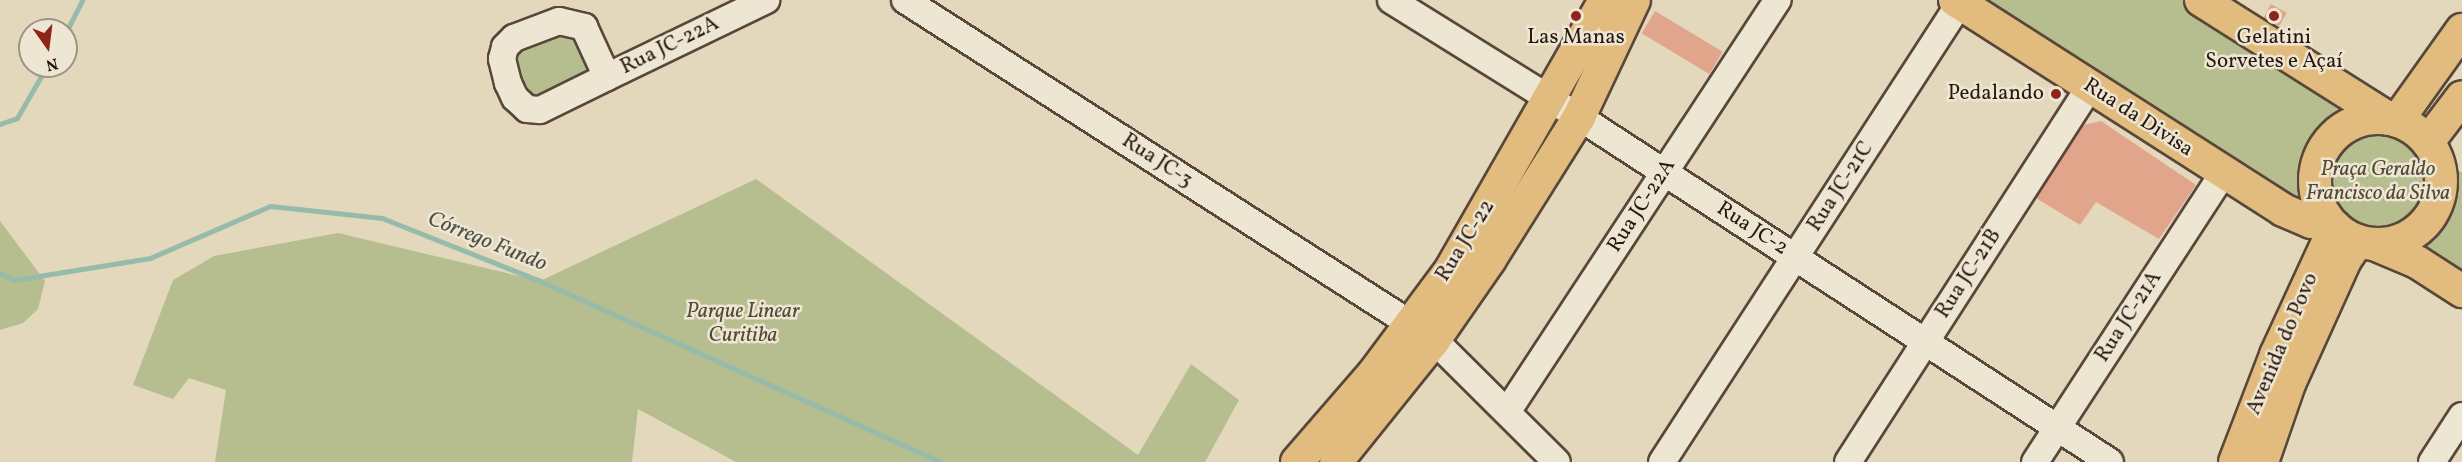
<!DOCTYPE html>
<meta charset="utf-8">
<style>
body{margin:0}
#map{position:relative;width:2462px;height:462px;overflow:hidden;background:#e3d8bc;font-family:Vollkorn,serif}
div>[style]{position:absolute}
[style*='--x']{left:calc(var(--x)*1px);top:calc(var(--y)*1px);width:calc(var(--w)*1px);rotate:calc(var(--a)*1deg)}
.green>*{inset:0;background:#b6be8f}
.round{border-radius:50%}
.stream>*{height:5px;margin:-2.5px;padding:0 2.5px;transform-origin:2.5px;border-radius:2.5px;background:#96bbab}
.building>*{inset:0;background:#e1a58c;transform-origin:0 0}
.roads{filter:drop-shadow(2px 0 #58473a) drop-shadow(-2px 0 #58473a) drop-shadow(0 2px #58473a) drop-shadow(0 -2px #58473a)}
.minor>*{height:26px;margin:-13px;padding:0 13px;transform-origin:13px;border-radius:13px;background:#ede6d3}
.major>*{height:32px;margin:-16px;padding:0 16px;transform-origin:16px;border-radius:16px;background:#e2bc7e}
.major>.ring{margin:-16px;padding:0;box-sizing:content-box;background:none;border:32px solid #e2bc7e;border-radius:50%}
.dots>*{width:16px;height:16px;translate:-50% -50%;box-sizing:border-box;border:3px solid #ede6d3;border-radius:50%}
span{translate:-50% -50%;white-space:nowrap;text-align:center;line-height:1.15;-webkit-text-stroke:5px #ede6d3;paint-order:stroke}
.poi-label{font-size:21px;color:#29170f}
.right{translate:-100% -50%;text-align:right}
.street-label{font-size:21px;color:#29170f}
.park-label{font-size:21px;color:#534935;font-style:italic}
.water-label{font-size:22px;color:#4f5046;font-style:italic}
.north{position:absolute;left:18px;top:18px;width:60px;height:60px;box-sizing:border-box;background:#ede6d3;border:2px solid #9f9385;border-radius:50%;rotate:166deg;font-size:16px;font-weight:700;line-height:24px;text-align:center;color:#29170f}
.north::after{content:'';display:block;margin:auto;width:21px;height:27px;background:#8f2418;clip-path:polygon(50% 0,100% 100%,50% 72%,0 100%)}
</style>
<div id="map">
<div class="green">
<div style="clip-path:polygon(1966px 0,2186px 0,2353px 120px,2319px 145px,2308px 176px,2313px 209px,2300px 207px)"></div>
<div style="clip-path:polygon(562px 29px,587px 43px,592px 77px,543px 100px,532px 93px,521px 78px,517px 60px,522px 48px)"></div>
<div class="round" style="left:2329px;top:133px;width:98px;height:98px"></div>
<div style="clip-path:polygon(2446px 169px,2462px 172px,2462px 277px,2404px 239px,2417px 235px,2442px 204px)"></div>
<div style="clip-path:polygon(756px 179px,1138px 455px,1191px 364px,1239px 400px,1205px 462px,736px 462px,638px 409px,632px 462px,215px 462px,226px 390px,189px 378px,173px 399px,133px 385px,173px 280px,214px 256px,338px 233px,540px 281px)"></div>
<div style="clip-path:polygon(0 221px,45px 281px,38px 309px,23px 323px,0 330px)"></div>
</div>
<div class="stream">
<div style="--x:66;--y:32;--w:36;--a:-63"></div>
<div style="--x:0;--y:124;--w:18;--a:-19"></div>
<div style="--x:17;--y:118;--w:60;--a:-60"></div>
<div style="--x:0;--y:273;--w:16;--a:27"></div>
<div style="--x:14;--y:280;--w:138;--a:-9.2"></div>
<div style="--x:150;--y:258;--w:131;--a:-23.4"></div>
<div style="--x:270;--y:206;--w:113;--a:6.1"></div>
<div style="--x:382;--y:218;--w:170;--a:21.7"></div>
<div style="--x:540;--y:281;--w:440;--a:24.3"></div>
</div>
<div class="building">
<div style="left:2271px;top:4px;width:18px;height:16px;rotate:29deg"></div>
<div style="left:1655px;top:11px;width:79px;height:26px;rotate:31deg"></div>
<div style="clip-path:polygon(2101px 121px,2196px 185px,2159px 239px,2096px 202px,2080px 225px,2036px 198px,2083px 125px)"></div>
</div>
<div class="roads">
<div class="minor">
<div style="--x:905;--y:0;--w:599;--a:32.65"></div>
<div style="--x:1391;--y:0;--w:221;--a:31.9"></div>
<div style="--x:1579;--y:117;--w:633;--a:33.01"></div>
<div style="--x:559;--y:21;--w:26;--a:13"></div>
<div style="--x:584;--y:27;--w:55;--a:65.3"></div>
<div style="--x:607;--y:77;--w:75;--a:153.8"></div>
<div style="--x:540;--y:110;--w:13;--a:-176"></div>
<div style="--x:527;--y:109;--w:16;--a:-137"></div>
<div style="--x:515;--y:98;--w:17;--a:-115"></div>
<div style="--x:508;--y:83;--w:25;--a:-104"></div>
<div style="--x:502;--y:59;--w:12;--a:-76"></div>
<div style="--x:505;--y:47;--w:13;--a:-45"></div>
<div style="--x:514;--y:38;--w:48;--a:-20.7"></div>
<div style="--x:607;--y:77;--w:177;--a:-25.8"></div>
<div style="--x:1434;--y:340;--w:173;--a:44.8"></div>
<div style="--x:1507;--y:412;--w:493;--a:-56.7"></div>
<div style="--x:1662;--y:462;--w:547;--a:-57.01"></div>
<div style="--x:1848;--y:462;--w:446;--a:-57.2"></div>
<div style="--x:2035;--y:462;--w:346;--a:-56.9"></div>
<div style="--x:2432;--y:462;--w:55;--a:-56.9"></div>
</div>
<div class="major">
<div style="--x:1955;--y:0;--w:389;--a:32.6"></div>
<div style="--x:2283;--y:210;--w:30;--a:23"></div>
<div style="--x:2311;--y:222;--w:16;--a:-18"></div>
<div style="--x:2201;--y:0;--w:222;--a:32.3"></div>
<div class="ring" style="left:2315px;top:118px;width:94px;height:94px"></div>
<div style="--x:2397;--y:121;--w:112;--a:-54.5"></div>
<div style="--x:2428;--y:142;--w:56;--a:-52.9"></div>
<div style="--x:2374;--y:244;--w:47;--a:22.7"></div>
<div style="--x:2417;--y:262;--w:54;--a:32.8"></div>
<div style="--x:1297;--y:462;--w:118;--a:-49.1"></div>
<div style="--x:1374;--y:373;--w:127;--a:-53.3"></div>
<div style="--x:1450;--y:271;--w:312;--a:-60.2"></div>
<div style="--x:1336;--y:462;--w:156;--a:-51.2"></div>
<div style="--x:1434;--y:340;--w:98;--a:-55.3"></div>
<div style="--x:1490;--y:259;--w:168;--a:-57.9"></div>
<div style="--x:1579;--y:117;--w:129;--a:-64.8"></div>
<div style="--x:2235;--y:462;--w:115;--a:-69"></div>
<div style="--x:2276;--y:355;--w:141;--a:-65.3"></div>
<div style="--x:2262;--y:462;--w:83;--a:-70.9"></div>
<div style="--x:2289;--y:384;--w:136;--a:-65.7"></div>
<div style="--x:2345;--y:260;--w:23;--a:-56"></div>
</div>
</div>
<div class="dots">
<div style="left:1576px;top:16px;background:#8f2418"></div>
<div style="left:2274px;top:16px;background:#8f2418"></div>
<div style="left:2056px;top:94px;background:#8f2418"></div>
</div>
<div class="poi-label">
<span style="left:1576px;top:38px">Las Manas</span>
<span style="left:2274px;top:50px">Gelatini<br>Sorvetes e Açaí</span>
<span class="right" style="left:2044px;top:94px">Pedalando</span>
</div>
<div class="street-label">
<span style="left:670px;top:46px;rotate:-26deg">Rua JC-22A</span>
<span style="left:2138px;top:118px;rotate:33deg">Rua da Divisa</span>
<span style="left:1157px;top:161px;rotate:33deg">Rua JC-3</span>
<span style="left:1841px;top:187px;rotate:-57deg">Rua JC-21C</span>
<span style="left:1642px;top:206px;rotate:-57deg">Rua JC-22A</span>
<span style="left:1752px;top:229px;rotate:33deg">Rua JC-2</span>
<span style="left:1466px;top:241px;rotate:-58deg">Rua JC-22</span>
<span style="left:1969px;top:274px;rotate:-57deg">Rua JC-21B</span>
<span style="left:2129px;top:317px;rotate:-57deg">Rua JC-21A</span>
<span style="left:2283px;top:344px;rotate:-67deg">Avenida do Povo</span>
</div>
<div class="park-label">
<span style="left:2378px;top:182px">Praça Geraldo<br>Francisco da Silva</span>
<span style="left:743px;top:324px">Parque Linear<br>Curitiba</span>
</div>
<div class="water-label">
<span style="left:487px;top:242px;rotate:22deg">Córrego Fundo</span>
</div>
<div class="north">N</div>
</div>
